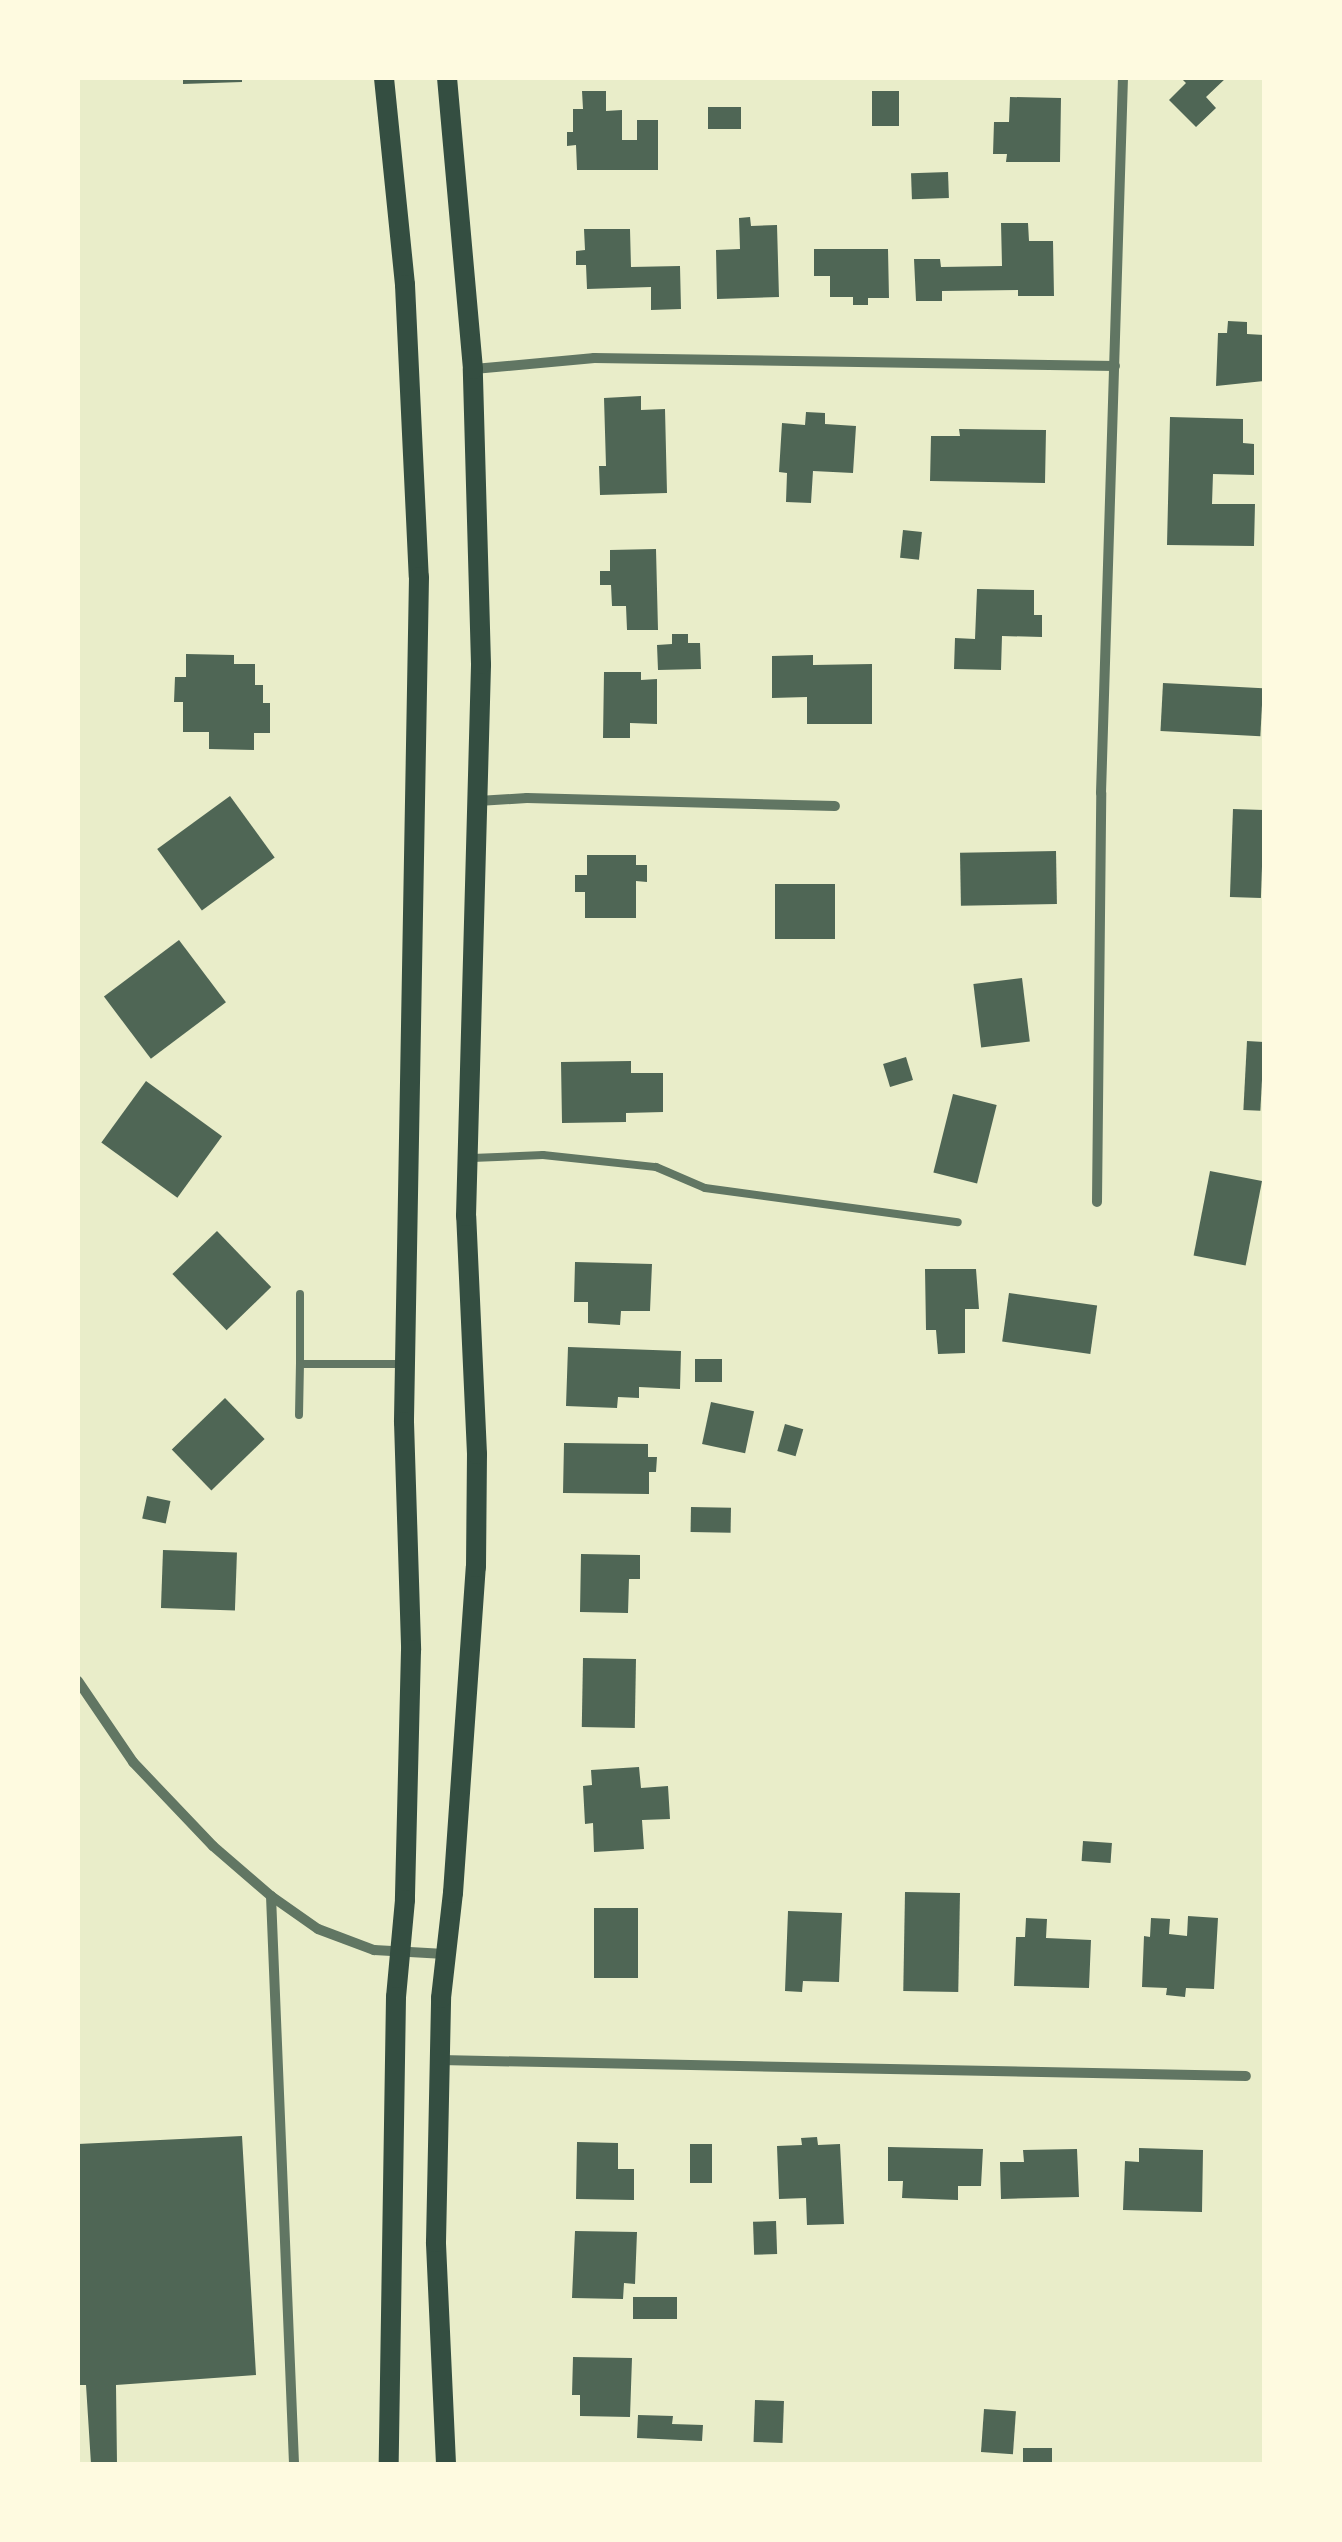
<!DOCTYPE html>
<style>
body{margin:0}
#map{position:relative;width:1342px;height:2542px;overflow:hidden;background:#e9edc9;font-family:"Libre Baskerville",serif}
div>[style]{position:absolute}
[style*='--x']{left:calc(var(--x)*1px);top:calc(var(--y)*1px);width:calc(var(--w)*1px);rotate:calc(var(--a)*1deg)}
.building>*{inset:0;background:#4f6655;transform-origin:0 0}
.service>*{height:8px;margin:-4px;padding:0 4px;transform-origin:4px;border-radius:4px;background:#617663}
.minor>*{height:10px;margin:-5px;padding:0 5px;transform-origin:5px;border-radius:5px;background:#617663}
.secondary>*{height:20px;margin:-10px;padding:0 10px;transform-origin:10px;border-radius:10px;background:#344e41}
span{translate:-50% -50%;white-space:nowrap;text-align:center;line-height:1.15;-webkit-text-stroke:10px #fefae0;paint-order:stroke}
.frame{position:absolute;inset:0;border:80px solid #fefae0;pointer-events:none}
</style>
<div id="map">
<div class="building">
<div style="clip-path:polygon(183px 78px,242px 78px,242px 82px,183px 84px)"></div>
<div style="clip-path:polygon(1181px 78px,1226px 78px,1206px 97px,1216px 108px,1196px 127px,1169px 100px,1186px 83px)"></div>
<div style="clip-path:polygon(582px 91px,606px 91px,606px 111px,622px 110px,622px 140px,637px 140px,637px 120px,658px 120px,658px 170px,577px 170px,576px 145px,567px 146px,567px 132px,573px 132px,573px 109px,583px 109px)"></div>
<div style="left:872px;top:91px;width:27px;height:35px"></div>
<div style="clip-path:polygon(1010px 97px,1061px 98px,1060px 162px,1006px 162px,1007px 154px,993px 154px,994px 122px,1009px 122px)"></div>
<div style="left:708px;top:107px;width:33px;height:22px"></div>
<div style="left:948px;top:172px;width:26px;height:37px;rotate:88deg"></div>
<div style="clip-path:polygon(750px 217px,751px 226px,777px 225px,779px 297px,717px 299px,716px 250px,740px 249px,739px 218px)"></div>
<div style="clip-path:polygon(1001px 223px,1028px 223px,1029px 241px,1053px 241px,1054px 296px,1018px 296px,1018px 290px,942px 291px,942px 301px,916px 301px,914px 259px,940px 259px,941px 267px,1002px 266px)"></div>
<div style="clip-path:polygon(584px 229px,630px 229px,631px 267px,680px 266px,681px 309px,651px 310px,651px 287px,587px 289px,586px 265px,576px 265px,576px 251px,585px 250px)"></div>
<div style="clip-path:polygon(814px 249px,888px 249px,889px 298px,868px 298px,868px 305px,853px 305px,853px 297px,830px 297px,830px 276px,814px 276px)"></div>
<div style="clip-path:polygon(1228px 321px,1247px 322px,1247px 334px,1264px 335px,1264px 381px,1216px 386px,1218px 333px,1227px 333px)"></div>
<div style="clip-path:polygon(641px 396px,641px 410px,665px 409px,667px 493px,600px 495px,599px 466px,606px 466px,604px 398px)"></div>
<div style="clip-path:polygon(806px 412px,825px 413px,825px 424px,856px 426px,853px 473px,813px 471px,811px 503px,786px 502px,787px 473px,779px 472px,782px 423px,805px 425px)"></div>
<div style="clip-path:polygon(1170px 417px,1243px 419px,1243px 443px,1254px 444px,1254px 475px,1213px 474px,1212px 504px,1255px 504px,1254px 546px,1167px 545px)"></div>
<div style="clip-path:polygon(959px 429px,1046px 430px,1045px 483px,930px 481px,931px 436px,960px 436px)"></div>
<div style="left:903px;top:530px;width:19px;height:28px;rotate:6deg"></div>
<div style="clip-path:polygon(656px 549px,658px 630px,627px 630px,626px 606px,612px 606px,611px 585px,600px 585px,600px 571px,610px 571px,610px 550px)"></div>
<div style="clip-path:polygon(977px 589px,1034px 590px,1034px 615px,1042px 615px,1042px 637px,1002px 636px,1001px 670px,954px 669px,955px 638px,975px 639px)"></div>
<div style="clip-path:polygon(672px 634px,688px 634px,688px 643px,700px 643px,701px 669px,658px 670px,657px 645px,672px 644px)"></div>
<div style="clip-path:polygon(186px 654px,234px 655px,234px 664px,255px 664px,255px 685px,263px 685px,263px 703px,270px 703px,270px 733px,254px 733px,254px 750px,209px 749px,209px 732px,183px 732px,183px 702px,174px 702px,175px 677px,186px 677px)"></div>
<div style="clip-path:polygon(813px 655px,813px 665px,872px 664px,872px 724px,807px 724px,807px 697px,772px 698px,772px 656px)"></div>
<div style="clip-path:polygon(604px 672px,641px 672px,641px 680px,657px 679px,657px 724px,630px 723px,630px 738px,603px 738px)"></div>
<div style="left:1163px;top:683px;width:100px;height:48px;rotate:3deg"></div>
<div style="left:230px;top:796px;width:76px;height:90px;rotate:54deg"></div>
<div style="left:1233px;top:809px;width:31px;height:88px;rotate:2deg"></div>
<div style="left:1056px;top:851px;width:53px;height:96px;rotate:89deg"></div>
<div style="clip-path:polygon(587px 855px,636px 855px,636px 865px,647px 865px,647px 882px,636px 881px,636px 918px,585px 918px,585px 892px,575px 892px,575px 875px,587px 875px)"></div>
<div style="left:775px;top:884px;width:60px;height:55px"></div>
<div style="left:179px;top:940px;width:78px;height:94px;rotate:53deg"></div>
<div style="left:1022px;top:978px;width:64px;height:49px;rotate:83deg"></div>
<div style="left:1247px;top:1041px;width:17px;height:69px;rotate:3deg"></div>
<div style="left:906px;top:1057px;width:24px;height:24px;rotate:73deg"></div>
<div style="clip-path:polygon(631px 1061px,631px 1073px,663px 1073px,663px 1112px,626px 1113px,626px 1122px,562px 1123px,561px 1062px)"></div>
<div style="left:146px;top:1081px;width:94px;height:76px;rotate:36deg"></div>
<div style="left:953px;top:1094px;width:45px;height:81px;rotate:14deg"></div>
<div style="left:1210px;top:1171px;width:53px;height:86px;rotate:11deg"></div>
<div style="left:217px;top:1231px;width:78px;height:62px;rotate:46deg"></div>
<div style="clip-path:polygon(575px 1262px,652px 1264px,650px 1311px,621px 1311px,620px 1325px,588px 1323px,588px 1302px,574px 1302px)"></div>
<div style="clip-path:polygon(925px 1269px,976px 1269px,979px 1309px,965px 1309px,965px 1353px,938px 1354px,936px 1330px,926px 1330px)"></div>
<div style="left:1009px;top:1293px;width:89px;height:49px;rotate:8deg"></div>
<div style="clip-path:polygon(568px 1347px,681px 1351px,680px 1389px,639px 1387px,639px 1398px,618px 1397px,617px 1408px,566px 1406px)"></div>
<div style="left:695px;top:1359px;width:27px;height:23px"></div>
<div style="left:225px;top:1398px;width:57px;height:74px;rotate:46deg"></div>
<div style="left:711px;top:1402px;width:44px;height:43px;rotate:12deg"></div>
<div style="left:785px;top:1424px;width:19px;height:28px;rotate:16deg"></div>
<div style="clip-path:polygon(564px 1443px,648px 1444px,648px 1457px,657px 1457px,656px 1472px,649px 1472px,649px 1494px,563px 1493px)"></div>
<div style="left:147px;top:1496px;width:24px;height:23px;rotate:12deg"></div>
<div style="left:691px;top:1507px;width:40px;height:25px;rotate:1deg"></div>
<div style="left:163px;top:1550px;width:74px;height:58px;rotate:2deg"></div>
<div style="clip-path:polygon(581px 1554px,640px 1555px,640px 1579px,629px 1579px,628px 1613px,580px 1612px)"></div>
<div style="left:583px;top:1658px;width:53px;height:69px;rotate:1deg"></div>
<div style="clip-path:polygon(639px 1767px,641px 1788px,668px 1786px,670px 1819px,642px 1820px,644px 1849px,594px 1852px,593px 1823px,585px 1824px,583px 1786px,592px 1785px,591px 1770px)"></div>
<div style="left:1083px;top:1841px;width:29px;height:20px;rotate:4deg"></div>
<div style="left:905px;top:1892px;width:55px;height:99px;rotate:1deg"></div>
<div style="left:594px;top:1908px;width:44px;height:70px"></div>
<div style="clip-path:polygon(788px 1911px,842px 1913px,839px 1982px,803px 1981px,802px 1992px,785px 1991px)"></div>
<div style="clip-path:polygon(1188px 1916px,1218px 1918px,1214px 1989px,1186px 1988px,1185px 1997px,1166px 1995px,1167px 1988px,1142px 1987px,1144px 1936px,1150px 1937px,1151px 1918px,1170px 1919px,1169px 1934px,1187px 1936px)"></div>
<div style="clip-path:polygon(1026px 1918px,1047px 1919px,1046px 1938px,1091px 1940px,1089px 1988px,1014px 1986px,1016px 1937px,1025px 1937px)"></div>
<div style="clip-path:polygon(242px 2136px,256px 2375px,116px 2385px,117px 2464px,91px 2464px,86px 2385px,78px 2385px,78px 2144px)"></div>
<div style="clip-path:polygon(817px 2137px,818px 2145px,840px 2144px,844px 2224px,807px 2225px,806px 2198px,779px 2199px,777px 2146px,802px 2145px,801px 2138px)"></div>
<div style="clip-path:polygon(577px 2142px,618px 2143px,618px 2169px,634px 2169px,634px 2200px,576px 2199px)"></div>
<div style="left:690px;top:2144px;width:22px;height:39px"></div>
<div style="clip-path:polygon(888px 2147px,983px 2149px,981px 2186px,958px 2186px,958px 2200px,902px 2198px,903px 2181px,888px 2181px)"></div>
<div style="clip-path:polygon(1139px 2148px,1203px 2150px,1202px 2212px,1123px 2210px,1125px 2161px,1139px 2162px)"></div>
<div style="clip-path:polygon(1077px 2149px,1079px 2197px,1001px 2199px,1000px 2162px,1024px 2162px,1023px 2150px)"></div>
<div style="left:776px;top:2221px;width:33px;height:23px;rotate:88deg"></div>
<div style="clip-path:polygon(575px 2231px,637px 2232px,635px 2284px,624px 2283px,623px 2299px,572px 2298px)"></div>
<div style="left:633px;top:2297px;width:44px;height:22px"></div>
<div style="clip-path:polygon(573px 2357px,632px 2358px,630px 2417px,580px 2416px,580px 2395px,572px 2395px)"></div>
<div style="left:755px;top:2400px;width:29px;height:42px;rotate:2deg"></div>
<div style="left:984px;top:2409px;width:32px;height:43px;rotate:4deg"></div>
<div style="clip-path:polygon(638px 2415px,673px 2416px,672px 2424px,703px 2425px,702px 2441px,637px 2438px)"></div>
<div style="left:1052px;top:2448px;width:16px;height:29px;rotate:90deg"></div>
</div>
<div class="service">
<div style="--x:472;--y:1158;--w:71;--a:-2.4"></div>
<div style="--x:543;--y:1155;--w:114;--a:6.1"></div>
<div style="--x:656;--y:1167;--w:53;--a:23.2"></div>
<div style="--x:705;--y:1188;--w:255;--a:7.7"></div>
<div style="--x:300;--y:1294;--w:70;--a:90"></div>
<div style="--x:300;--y:1364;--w:101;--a:0"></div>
<div style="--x:299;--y:1415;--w:51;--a:-88.9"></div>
</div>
<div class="minor">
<div style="--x:474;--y:369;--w:121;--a:-5.2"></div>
<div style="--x:594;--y:358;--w:521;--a:0.88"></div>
<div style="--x:478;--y:801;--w:49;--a:-3.5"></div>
<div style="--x:527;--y:798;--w:308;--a:1.5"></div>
<div style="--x:1097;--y:1202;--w:409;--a:-89.4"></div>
<div style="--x:1101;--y:793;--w:715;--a:-88.24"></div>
<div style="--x:78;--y:1681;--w:98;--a:55.8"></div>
<div style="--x:133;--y:1762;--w:116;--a:46.4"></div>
<div style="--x:213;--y:1846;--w:77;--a:40.8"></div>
<div style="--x:271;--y:1896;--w:57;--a:35.1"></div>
<div style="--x:318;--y:1929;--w:60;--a:20.6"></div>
<div style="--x:374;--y:1950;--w:71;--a:3.2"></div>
<div style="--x:271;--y:1896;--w:568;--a:87.68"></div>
<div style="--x:440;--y:2060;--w:806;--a:1.14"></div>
</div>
<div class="secondary">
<div style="--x:384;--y:78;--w:208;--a:84.2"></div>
<div style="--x:405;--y:285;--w:292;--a:87.3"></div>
<div style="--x:419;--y:577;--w:845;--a:91.02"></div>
<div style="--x:404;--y:1422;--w:228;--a:88.2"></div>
<div style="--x:411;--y:1650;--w:250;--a:91.4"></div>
<div style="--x:405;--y:1900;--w:97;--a:95.3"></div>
<div style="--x:396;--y:1997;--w:467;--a:90.9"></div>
<div style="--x:446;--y:2464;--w:222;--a:-92.6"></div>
<div style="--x:436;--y:2242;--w:244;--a:-88.8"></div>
<div style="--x:441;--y:1998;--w:106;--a:-83.5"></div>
<div style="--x:453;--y:1893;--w:327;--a:-86"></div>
<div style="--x:476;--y:1567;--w:113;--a:-89.5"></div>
<div style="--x:477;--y:1454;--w:238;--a:-92.6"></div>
<div style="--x:466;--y:1216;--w:552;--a:-88.44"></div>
<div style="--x:481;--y:664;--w:295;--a:-91.6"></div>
<div style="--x:473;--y:369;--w:292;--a:-95.1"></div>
</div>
<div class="frame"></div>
</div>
